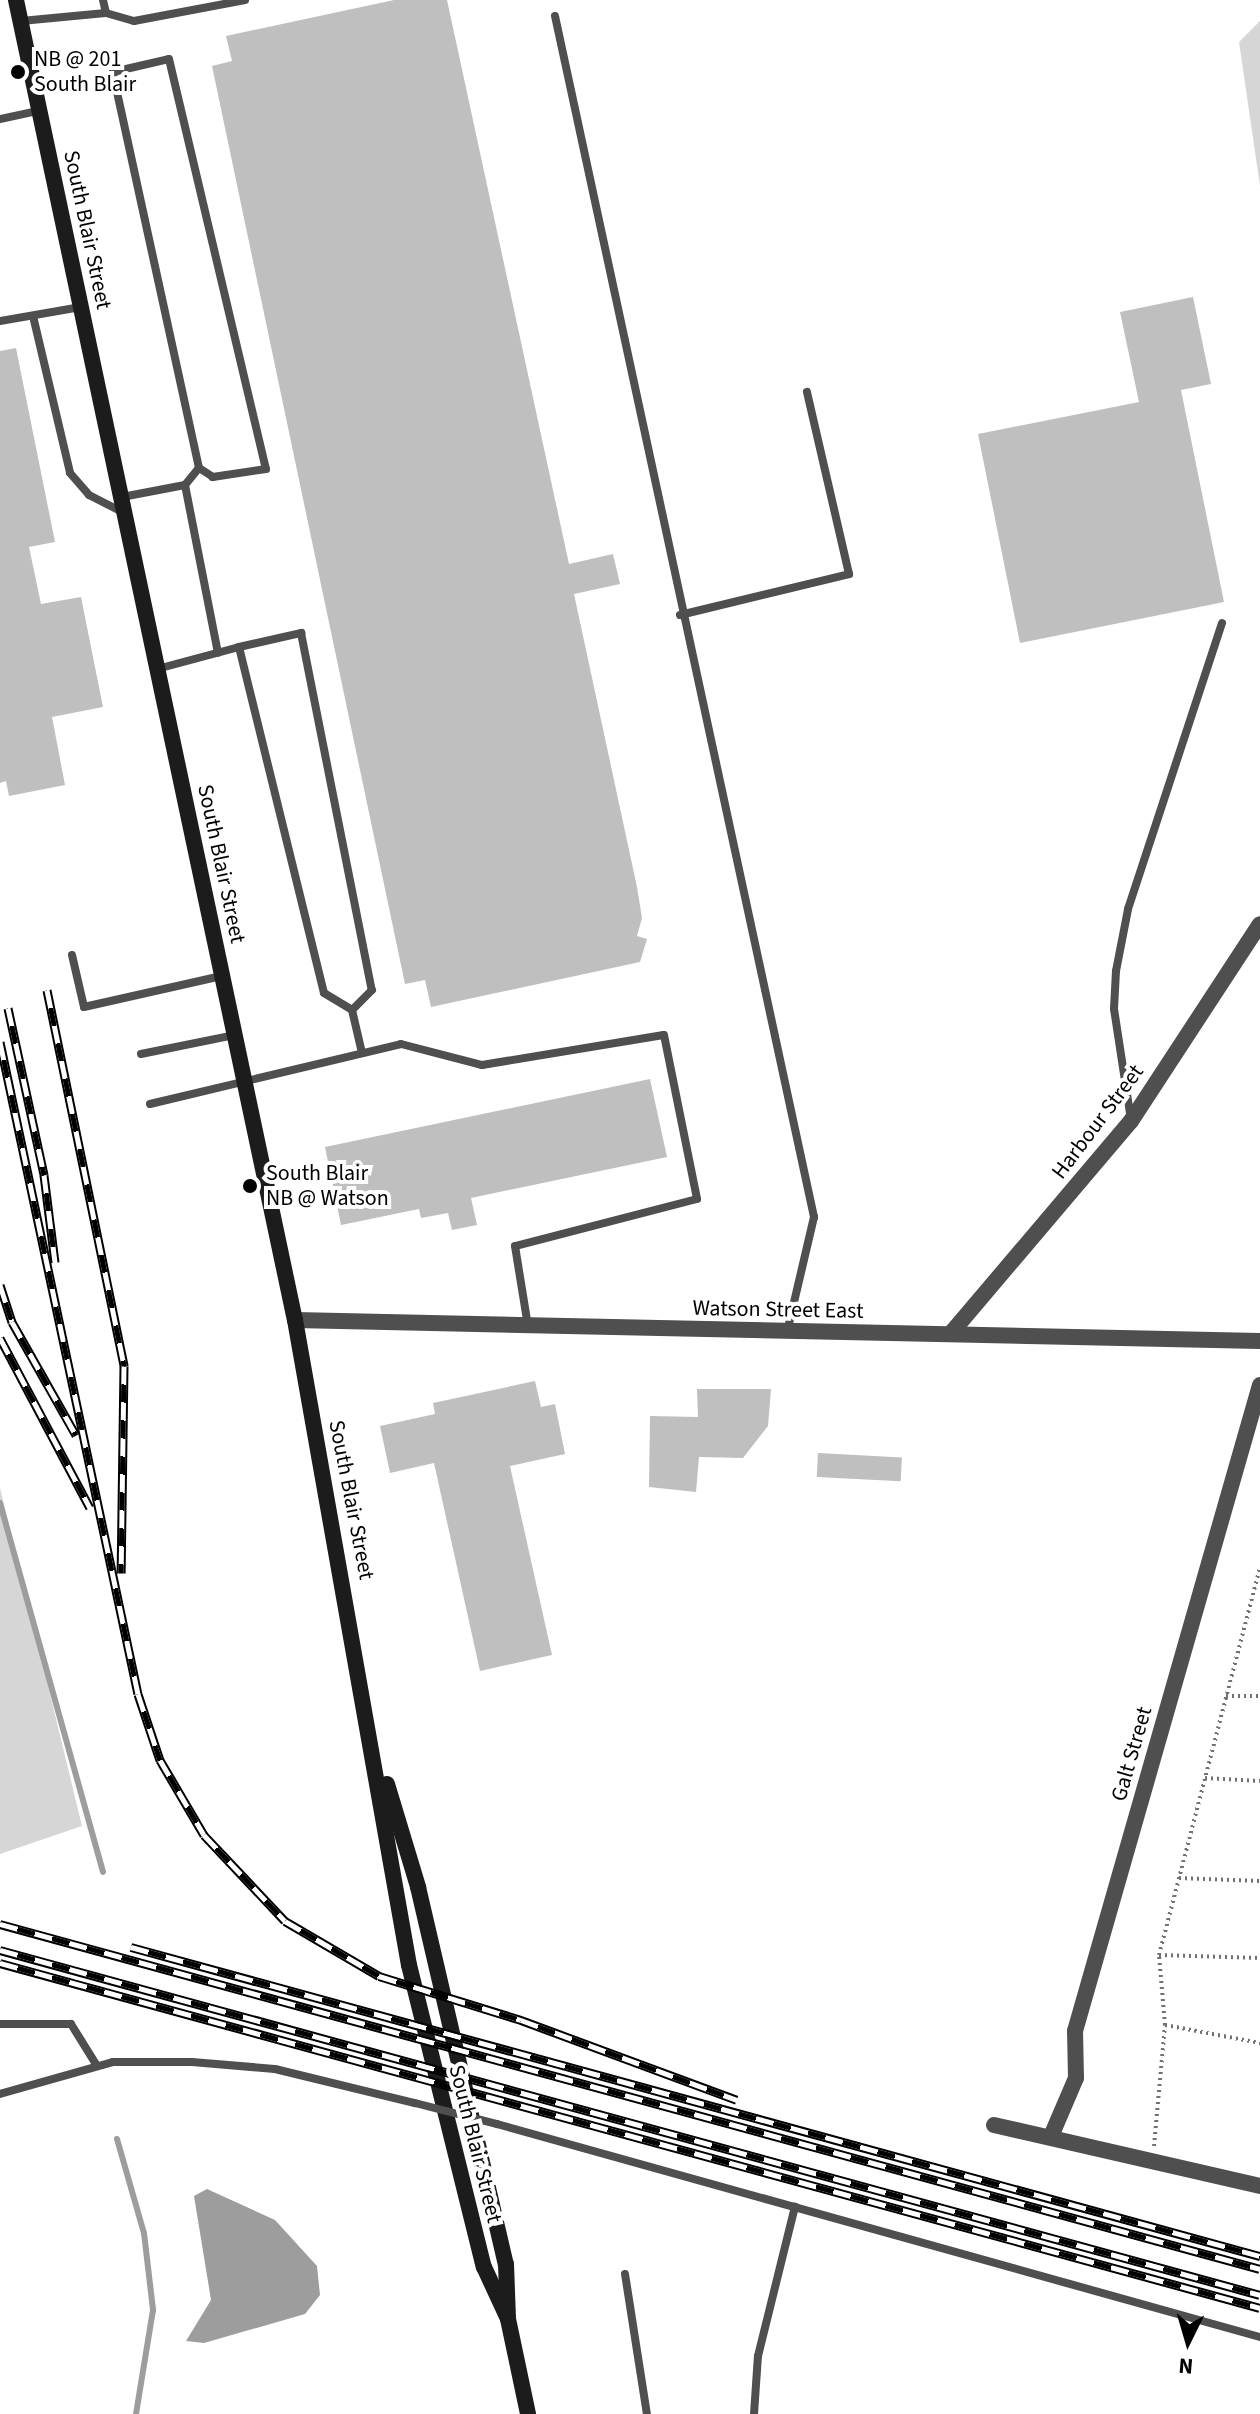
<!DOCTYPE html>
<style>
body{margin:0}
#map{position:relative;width:1260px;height:2414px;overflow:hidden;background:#fff;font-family:"Source Sans 3",sans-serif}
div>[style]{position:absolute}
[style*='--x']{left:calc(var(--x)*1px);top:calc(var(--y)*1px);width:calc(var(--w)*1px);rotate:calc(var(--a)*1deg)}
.green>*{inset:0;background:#d6d6d6}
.water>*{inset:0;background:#9d9d9d}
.stream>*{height:6px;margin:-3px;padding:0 3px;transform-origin:3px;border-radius:3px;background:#9d9d9d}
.building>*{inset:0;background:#bfbfbf;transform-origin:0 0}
.path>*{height:4px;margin-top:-2px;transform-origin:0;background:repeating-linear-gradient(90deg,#717171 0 2px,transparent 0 6px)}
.lane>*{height:8px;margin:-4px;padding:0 4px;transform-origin:4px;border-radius:4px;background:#4f4f4f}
.street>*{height:16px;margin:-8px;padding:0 8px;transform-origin:8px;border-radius:8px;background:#4f4f4f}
.secondary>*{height:16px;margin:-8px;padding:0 8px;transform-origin:8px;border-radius:8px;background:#1c1c1c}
.rail>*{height:9px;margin-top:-4.5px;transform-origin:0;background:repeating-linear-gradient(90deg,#fff 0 18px,#000 0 36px);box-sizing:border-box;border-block:2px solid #000}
.lane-bridge>*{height:8px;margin:-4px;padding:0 4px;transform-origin:4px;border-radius:4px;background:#4f4f4f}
.dots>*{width:22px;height:22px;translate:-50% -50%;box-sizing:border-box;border:4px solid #fff;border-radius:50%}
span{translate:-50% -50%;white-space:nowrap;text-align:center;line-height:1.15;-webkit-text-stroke:8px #fff;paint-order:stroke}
.poi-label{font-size:22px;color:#000}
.left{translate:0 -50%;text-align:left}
.street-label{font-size:22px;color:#000}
.north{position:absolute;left:1148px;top:2302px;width:80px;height:80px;-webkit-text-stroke:6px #fff;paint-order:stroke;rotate:185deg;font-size:22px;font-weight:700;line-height:32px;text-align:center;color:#000}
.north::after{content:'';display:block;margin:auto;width:28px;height:36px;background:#000;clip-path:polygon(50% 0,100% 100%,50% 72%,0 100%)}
</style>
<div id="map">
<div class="green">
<div style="clip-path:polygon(1260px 21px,1260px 186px,1239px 42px)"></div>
<div style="clip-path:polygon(0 1488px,82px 1826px,0 1854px)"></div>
</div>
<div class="water">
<div style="clip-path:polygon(207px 2189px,275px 2220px,317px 2266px,320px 2295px,305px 2314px,204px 2343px,186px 2341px,211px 2300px,194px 2196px)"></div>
</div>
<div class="stream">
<div style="--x:0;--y:1503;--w:383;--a:74.4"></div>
<div style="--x:117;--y:2139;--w:98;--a:74"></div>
<div style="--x:144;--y:2233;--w:78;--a:83.3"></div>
<div style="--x:153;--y:2310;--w:105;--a:99.3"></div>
</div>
<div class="building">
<div style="clip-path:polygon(394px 0,447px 0,569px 564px,613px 554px,620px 584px,574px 594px,637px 887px,642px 918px,637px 936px,647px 939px,640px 962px,431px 1007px,425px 980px,405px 984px,212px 66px,232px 61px,226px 36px)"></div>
<div style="clip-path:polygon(1193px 297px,1211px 384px,1181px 390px,1224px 602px,1020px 643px,978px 434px,1139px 402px,1120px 312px)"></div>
<div style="clip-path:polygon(16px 348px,55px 542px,29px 547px,41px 604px,81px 597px,103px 707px,52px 717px,65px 785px,9px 796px,6px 781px,0 783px,0 351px)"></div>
<div style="clip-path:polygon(650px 1079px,667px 1157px,471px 1198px,477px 1225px,452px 1230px,448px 1213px,421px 1218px,419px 1209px,341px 1225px,325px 1147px)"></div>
<div style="clip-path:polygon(535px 1381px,541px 1407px,555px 1404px,565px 1454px,510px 1466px,552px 1655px,480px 1671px,434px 1463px,390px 1473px,380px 1426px,435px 1414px,433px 1403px)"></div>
<div style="clip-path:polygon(697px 1389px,771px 1389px,768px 1426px,743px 1458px,699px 1457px,696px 1492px,649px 1487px,650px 1416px,698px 1417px)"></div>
<div style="left:818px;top:1453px;width:84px;height:24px;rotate:3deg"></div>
</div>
<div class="path">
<div style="--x:1226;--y:1696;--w:34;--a:0"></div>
<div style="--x:1205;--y:1778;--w:55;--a:3.1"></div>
<div style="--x:1179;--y:1878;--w:81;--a:2.1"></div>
<div style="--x:1159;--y:1955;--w:101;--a:1.7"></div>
<div style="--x:1165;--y:2025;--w:70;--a:-94.9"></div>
<div style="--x:1159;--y:1955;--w:400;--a:-75.4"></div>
<div style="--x:1154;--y:2146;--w:121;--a:-84.8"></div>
<div style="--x:1165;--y:2025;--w:97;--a:10.7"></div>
</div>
<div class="lane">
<div style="--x:106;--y:13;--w:29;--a:16"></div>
<div style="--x:134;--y:21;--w:113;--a:-10.7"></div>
<div style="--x:555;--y:16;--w:1229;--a:77.83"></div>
<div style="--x:814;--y:1217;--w:118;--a:103.2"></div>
<div style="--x:21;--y:21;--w:85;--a:-5.4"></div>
<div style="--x:106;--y:13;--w:13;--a:-103"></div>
<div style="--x:0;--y:119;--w:40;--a:-12"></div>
<div style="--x:33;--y:316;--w:161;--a:76.7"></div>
<div style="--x:70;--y:473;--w:29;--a:49"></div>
<div style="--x:89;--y:495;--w:39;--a:27"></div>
<div style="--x:0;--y:321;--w:82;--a:-9.8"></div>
<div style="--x:185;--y:485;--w:22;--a:-51"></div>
<div style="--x:199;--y:468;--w:405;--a:-102.3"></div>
<div style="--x:113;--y:72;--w:57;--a:-13.1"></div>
<div style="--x:169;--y:59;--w:421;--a:76.7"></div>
<div style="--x:266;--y:469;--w:54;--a:171.4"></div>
<div style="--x:213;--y:477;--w:17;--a:-147"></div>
<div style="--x:122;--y:497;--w:64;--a:-10.8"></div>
<div style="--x:185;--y:485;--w:171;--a:78.9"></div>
<div style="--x:680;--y:615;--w:174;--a:-13.6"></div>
<div style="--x:849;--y:574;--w:187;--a:-103"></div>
<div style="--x:239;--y:647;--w:64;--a:-12.7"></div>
<div style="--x:301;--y:633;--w:364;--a:78.8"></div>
<div style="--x:372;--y:990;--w:28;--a:135"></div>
<div style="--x:157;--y:669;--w:85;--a:-15"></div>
<div style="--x:239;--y:647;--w:356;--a:76.2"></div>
<div style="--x:324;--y:993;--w:33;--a:31"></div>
<div style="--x:352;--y:1010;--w:44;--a:76.9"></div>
<div style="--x:72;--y:955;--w:53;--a:77"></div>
<div style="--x:84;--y:1007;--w:141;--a:-12.7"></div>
<div style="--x:141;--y:1054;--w:95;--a:-11.5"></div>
<div style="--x:150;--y:1104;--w:258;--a:-13.4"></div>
<div style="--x:401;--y:1044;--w:84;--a:14.5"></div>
<div style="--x:482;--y:1065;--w:184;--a:-9.4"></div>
<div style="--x:664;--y:1035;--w:167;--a:78.6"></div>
<div style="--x:697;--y:1199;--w:188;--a:165.5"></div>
<div style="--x:515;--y:1246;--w:81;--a:80.8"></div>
<div style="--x:1131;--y:1120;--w:112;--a:-98.7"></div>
<div style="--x:1114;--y:1009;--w:38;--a:-87"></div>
<div style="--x:1116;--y:971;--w:63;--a:-79"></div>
<div style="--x:1128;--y:909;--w:301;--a:-71.8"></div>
<div style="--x:0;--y:2024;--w:71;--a:0"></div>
<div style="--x:71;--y:2024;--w:49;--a:58.2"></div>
<div style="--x:0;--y:2094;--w:117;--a:-15.8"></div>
<div style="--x:113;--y:2062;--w:79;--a:0"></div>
<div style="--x:192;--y:2062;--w:83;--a:4.8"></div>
<div style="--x:275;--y:2069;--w:144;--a:13.7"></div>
<div style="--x:497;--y:2124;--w:792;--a:15.6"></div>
<div style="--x:625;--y:2274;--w:142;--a:81.1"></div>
<div style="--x:754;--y:2414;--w:58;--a:-86.1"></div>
<div style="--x:758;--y:2356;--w:154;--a:-76.1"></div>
</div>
<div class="street">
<div style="--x:295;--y:1320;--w:965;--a:1.25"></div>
<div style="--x:952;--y:1332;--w:277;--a:-49.7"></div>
<div style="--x:1131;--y:1121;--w:235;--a:-56.8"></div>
<div style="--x:994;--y:2125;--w:273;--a:12.9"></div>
<div style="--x:1052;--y:2134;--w:61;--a:-66.8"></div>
<div style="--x:1076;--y:2078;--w:47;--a:-91.2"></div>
<div style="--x:1075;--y:2031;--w:672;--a:-74.02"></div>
</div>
<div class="secondary">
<div style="--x:16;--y:0;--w:1349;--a:78.07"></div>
<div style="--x:295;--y:1320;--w:655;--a:79.98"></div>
<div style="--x:409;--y:1965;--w:311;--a:76.1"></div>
<div style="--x:484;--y:2267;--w:57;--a:65.2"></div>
<div style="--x:387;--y:1784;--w:108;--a:73.2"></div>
<div style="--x:418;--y:1887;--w:387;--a:76.9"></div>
<div style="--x:506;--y:2264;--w:55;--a:87.9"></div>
<div style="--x:508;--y:2319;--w:97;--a:78.1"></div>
</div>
<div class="rail">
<div style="--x:47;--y:990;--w:384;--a:78.4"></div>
<div style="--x:124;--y:1366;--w:207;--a:90.8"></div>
<div style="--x:8;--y:1008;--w:171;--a:77.8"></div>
<div style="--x:44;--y:1175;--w:88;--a:82.8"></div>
<div style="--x:0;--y:1042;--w:666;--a:78.05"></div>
<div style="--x:138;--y:1694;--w:70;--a:71.6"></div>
<div style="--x:160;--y:1760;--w:87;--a:59.6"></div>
<div style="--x:204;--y:1835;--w:118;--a:46.7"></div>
<div style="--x:285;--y:1921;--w:109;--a:30.3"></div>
<div style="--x:379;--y:1976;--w:149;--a:17.2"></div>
<div style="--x:521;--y:2020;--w:230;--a:20.3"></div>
<div style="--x:0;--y:1285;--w:39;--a:72"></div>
<div style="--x:12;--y:1322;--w:130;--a:60.5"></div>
<div style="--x:0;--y:1338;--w:192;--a:62.1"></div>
<div style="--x:0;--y:1924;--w:1306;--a:15.31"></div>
<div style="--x:131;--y:1947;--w:1171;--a:15.31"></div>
<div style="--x:0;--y:1950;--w:1306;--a:15.31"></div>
<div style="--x:0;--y:1963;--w:1306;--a:15.31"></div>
</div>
<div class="lane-bridge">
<div style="--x:415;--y:2103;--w:85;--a:14.4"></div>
</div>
<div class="dots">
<div style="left:18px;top:72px;background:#000"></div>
<div style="left:250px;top:1186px;background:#000"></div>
</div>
<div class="poi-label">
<span class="left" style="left:34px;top:72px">NB @ 201<br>South Blair</span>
<span class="left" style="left:266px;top:1186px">South Blair<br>NB @ Watson</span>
</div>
<div class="street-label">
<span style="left:87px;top:230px;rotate:78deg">South Blair Street</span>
<span style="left:221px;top:864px;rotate:78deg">South Blair Street</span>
<span style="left:1098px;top:1122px;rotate:-53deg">Harbour Street</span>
<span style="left:778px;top:1310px;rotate:1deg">Watson Street East</span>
<span style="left:351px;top:1500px;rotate:79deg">South Blair Street</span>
<span style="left:1132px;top:1754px;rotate:-74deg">Galt Street</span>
<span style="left:475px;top:2144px;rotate:76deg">South Blair Street</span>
</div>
<div class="north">N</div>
</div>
